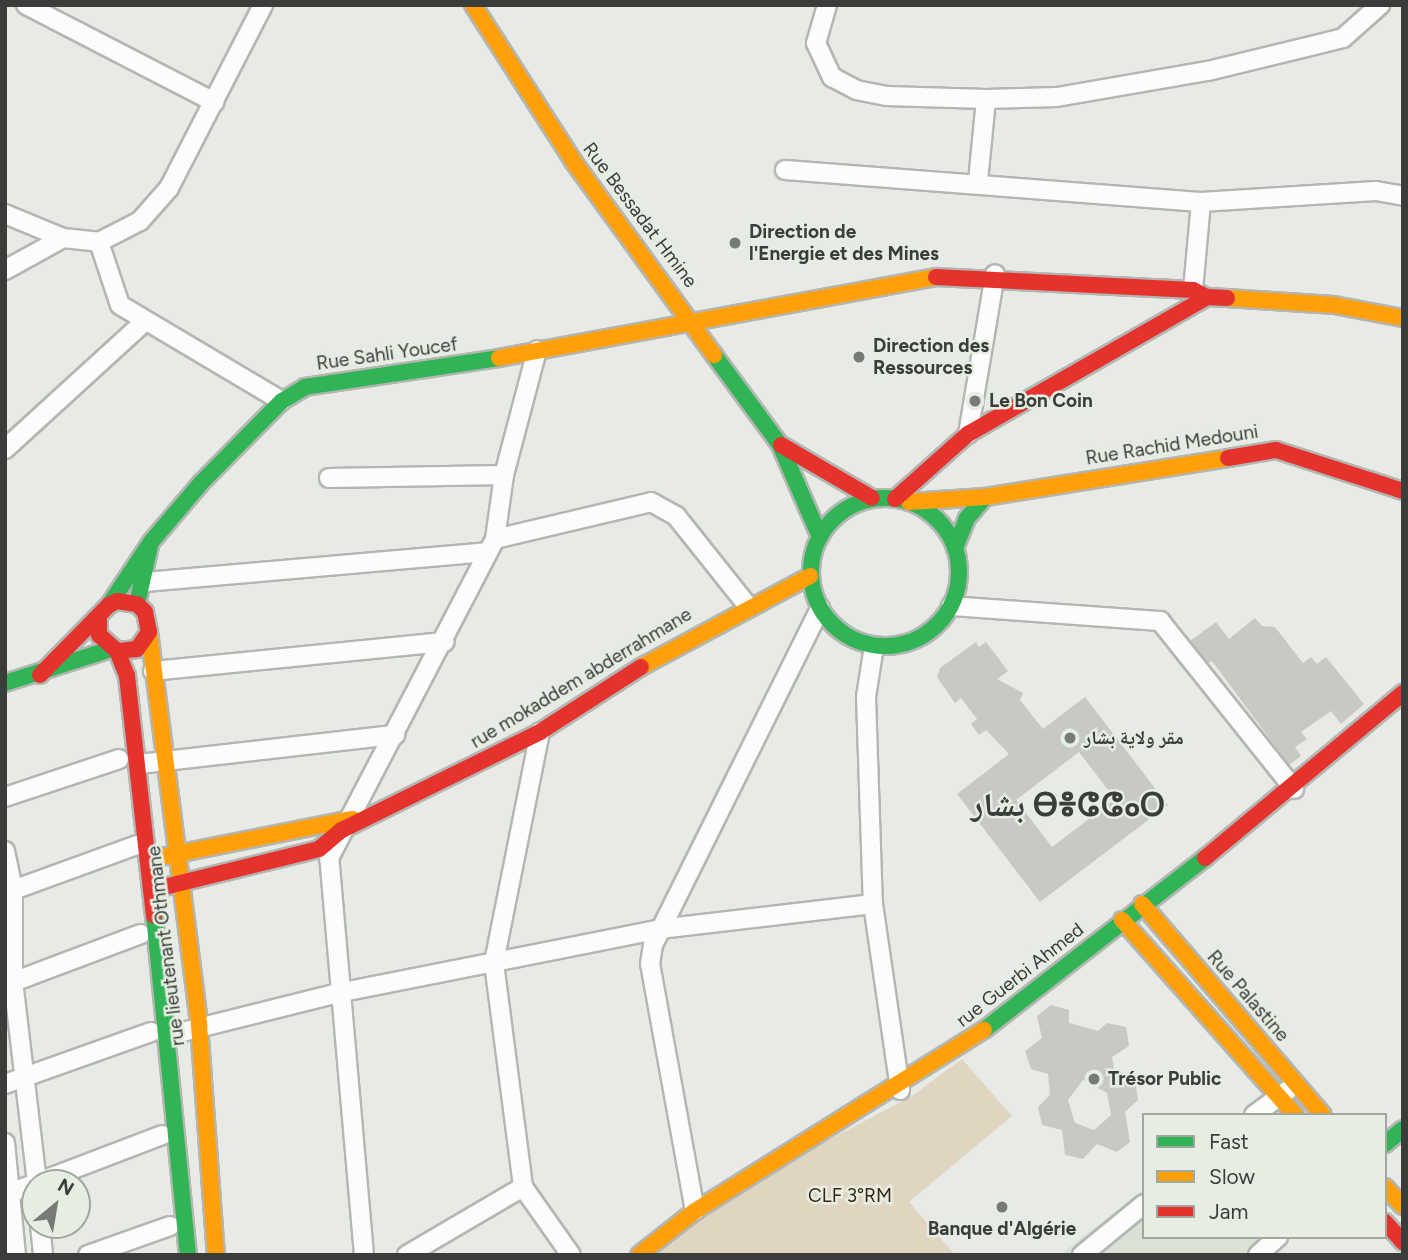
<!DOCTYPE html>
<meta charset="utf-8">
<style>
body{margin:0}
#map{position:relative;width:1408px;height:1260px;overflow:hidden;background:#e7eae5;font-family:Figtree,"Noto Naskh Arabic","Noto Sans Tifinagh",sans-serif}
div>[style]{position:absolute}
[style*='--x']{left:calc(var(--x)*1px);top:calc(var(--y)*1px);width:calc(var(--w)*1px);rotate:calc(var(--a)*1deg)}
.built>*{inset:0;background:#d9e1d5}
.green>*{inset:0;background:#e0d5c0}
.building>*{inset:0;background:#c8c9c5}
.roads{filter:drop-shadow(2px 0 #b3b6b2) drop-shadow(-2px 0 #b3b6b2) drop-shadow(0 2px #b3b6b2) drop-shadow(0 -2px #b3b6b2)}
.street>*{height:18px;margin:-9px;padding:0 9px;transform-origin:9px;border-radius:9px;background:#fbfcfb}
.fast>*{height:16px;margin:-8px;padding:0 8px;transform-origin:8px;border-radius:8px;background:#30b455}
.fast>.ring{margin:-8px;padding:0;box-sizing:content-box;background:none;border:16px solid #30b455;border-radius:50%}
.slow>*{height:16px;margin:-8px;padding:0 8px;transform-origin:8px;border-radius:8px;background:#ff9f0a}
.jam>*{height:16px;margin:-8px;padding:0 8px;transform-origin:8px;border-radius:8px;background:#e5322d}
.dots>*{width:19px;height:19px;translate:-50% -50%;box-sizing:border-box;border:4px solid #e6ede2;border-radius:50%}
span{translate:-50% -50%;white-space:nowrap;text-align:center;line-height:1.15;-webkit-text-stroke:5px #e6ede2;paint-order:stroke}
.street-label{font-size:19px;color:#3a3d39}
.poi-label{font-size:19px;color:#3a3d39;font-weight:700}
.left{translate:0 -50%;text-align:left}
.park-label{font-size:19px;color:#382811}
.town-label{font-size:33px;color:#3a3d39;font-weight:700}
.frame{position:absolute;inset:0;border:7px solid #3a3d39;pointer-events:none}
.legend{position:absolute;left:1142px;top:1113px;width:245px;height:126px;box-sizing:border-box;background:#e6ede2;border:2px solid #a1a79e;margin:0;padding:9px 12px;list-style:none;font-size:21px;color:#3a3d39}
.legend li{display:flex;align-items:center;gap:14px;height:35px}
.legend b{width:35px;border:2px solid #a1a79e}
.north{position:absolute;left:21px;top:1169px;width:70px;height:70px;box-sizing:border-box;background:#e6ede2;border:2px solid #a1a79e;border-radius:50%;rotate:30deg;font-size:19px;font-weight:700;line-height:28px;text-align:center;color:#3a3d39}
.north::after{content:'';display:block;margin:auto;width:24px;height:32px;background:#777a75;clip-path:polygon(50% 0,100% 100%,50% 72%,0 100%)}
</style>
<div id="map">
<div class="built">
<div style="clip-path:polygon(1144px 1189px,1144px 1237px,1265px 1237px,1244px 1255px,1060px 1255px)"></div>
</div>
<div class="green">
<div style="clip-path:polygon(962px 1059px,1012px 1116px,909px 1202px,955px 1255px,645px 1255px,762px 1175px,912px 1096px)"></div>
</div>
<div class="building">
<div style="clip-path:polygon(1255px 618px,1262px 626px,1275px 627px,1303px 663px,1311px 657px,1317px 664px,1326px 657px,1364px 704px,1341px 724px,1331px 711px,1301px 732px,1307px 739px,1295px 747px,1301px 756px,1289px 765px,1212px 661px,1208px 663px,1190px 641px,1216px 622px,1229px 639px)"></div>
<div style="clip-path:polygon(evenodd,976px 642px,979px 647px,986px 642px,1008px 671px,997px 679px,1023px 693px,1020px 700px,1043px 729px,1085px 697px,1168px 805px,1040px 902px,957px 794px,1009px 754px,986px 730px,979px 735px,971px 724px,977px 719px,961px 698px,955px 703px,937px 677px,940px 668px,976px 642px,1079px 752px,1115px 799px,1052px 847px,1016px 800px,1079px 752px)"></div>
<div style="clip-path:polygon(evenodd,1051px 1005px,1069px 1010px,1069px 1023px,1098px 1031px,1107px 1023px,1126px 1027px,1129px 1046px,1112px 1057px,1116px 1080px,1136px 1086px,1138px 1100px,1125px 1112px,1130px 1142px,1117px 1152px,1097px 1144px,1083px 1159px,1065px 1155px,1062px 1130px,1042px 1125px,1038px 1107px,1050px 1095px,1048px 1074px,1031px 1069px,1025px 1051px,1042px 1038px,1037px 1016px,1051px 1005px,1083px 1080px,1107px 1093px,1111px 1115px,1094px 1130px,1075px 1123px,1068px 1100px,1083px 1080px)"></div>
</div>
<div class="roads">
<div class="street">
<div style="--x:26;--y:5;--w:212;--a:27.3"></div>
<div style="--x:827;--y:5;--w:40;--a:106"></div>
<div style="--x:816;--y:43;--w:38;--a:65"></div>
<div style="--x:832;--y:77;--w:27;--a:28"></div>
<div style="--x:856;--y:90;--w:32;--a:11"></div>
<div style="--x:887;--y:96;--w:99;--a:1.7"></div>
<div style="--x:986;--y:99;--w:71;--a:-1.6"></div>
<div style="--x:1057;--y:97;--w:153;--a:-9.8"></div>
<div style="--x:1208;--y:71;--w:139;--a:-13.7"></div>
<div style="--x:1343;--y:38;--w:50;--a:-41.7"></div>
<div style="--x:785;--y:170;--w:417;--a:4.4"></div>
<div style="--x:978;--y:181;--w:82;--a:-84.4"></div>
<div style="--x:5;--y:214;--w:63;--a:22.5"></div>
<div style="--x:63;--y:238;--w:36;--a:6"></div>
<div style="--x:99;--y:242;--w:46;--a:-27.1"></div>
<div style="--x:140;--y:221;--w:44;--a:-48.7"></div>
<div style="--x:169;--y:188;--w:206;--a:-62.8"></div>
<div style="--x:99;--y:242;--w:66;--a:71.6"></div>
<div style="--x:120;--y:305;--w:188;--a:30.7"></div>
<div style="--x:5;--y:270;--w:66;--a:-28.9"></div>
<div style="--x:1193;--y:290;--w:88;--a:-84.8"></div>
<div style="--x:1201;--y:202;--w:175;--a:-3.6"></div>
<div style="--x:1376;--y:191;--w:27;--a:10"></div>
<div style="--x:968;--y:434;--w:162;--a:-80.4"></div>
<div style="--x:5;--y:449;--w:188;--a:-42.4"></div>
<div style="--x:504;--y:475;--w:129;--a:-75.2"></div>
<div style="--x:329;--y:478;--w:175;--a:-1"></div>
<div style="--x:504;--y:475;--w:65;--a:98"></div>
<div style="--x:495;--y:539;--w:160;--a:-13.3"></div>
<div style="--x:651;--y:502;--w:29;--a:29"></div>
<div style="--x:676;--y:516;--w:114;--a:51.4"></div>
<div style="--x:145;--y:582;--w:343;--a:-5"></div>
<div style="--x:951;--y:606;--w:210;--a:4.1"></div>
<div style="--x:1160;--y:621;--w:215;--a:51.4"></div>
<div style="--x:874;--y:646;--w:52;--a:98.9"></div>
<div style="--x:866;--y:697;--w:207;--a:88.1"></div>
<div style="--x:873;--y:904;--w:188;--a:81.7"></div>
<div style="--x:153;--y:671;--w:293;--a:-5.7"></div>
<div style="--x:540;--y:732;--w:236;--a:101.3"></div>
<div style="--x:494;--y:963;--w:226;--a:82.6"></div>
<div style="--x:523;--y:1187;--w:83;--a:54.8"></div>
<div style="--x:139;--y:764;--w:258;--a:-6.5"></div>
<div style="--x:5;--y:797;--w:120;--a:-18.4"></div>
<div style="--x:5;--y:851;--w:39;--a:78"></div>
<div style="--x:13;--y:889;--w:92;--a:90"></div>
<div style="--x:13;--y:981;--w:203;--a:83.2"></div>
<div style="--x:5;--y:893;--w:140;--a:-20"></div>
<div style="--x:5;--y:985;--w:145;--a:-20.6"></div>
<div style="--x:166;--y:1036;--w:182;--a:-14"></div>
<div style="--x:343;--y:992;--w:323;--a:-11.2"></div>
<div style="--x:660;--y:929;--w:214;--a:-6.7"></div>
<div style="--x:5;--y:1084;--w:155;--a:-19.6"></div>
<div style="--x:1254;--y:1115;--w:42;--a:-36.3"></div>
<div style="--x:5;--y:1143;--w:113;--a:84.4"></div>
<div style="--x:5;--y:1195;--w:168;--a:-20.9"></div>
<div style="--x:695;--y:1211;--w:251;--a:-100.3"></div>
<div style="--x:650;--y:964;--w:19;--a:-81"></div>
<div style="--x:653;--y:945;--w:376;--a:-63.6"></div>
<div style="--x:40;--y:1225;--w:30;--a:84"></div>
<div style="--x:88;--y:1255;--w:87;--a:-19.5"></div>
<div style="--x:364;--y:1255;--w:399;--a:-95"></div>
<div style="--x:329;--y:858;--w:360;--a:-62.5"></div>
<div style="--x:407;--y:1255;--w:134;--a:-30.4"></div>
<div style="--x:1082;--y:1255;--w:80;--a:-39.4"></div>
<div style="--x:1258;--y:1255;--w:27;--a:-42"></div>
</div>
<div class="fast">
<div style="--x:714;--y:355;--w:112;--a:53.7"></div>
<div style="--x:780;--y:445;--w:100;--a:66.5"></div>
<div class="ring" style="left:811px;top:498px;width:132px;height:132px"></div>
<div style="--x:955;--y:548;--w:32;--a:-68"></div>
<div style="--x:967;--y:518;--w:28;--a:-49"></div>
<div style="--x:137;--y:604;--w:59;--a:-77.4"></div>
<div style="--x:109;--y:605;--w:76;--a:-56.3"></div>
<div style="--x:151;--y:542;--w:77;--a:-49.7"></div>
<div style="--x:201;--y:483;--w:115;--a:-45.4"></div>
<div style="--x:282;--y:401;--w:27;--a:-31"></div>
<div style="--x:305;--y:387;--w:196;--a:-8.5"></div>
<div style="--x:5;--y:683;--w:111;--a:-17.8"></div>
<div style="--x:154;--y:915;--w:342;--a:84.3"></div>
<div style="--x:984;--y:1030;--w:280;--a:-37.9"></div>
<div style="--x:1385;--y:1144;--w:23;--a:-40"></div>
</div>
<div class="slow">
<div style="--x:473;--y:5;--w:185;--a:57.3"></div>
<div style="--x:573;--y:161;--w:240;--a:54"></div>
<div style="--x:1227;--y:298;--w:107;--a:3.7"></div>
<div style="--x:1334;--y:305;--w:70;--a:10.7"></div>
<div style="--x:499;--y:358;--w:444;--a:-10.5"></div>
<div style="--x:909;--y:502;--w:76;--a:-3.8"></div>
<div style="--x:985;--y:497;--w:246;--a:-9.1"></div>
<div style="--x:149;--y:632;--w:396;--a:82.7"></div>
<div style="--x:199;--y:1025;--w:231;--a:85.8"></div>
<div style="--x:641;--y:667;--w:192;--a:-28.3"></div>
<div style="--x:161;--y:857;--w:195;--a:-11.3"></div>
<div style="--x:1142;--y:904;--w:278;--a:49.4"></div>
<div style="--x:1122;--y:920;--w:261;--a:48.4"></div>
<div style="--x:1385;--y:1187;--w:26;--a:47"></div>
<div style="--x:639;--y:1255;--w:71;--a:-38.2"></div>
<div style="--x:695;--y:1211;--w:341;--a:-32.1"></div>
</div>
<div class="jam">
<div style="--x:936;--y:277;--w:257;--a:2.9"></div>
<div style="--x:1193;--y:290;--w:16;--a:27"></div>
<div style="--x:781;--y:445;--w:105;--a:30.2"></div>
<div style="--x:1228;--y:458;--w:49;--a:-9.5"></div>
<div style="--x:1276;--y:450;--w:133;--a:17.9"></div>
<div style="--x:895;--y:499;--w:98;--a:-41.7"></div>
<div style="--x:968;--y:434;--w:275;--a:-29.8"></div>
<div style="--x:1207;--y:297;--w:20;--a:3"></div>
<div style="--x:117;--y:651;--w:27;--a:68"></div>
<div style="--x:127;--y:676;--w:241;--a:83.6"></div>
<div style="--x:40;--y:675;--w:98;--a:-45.4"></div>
<div style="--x:109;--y:605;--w:9;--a:-27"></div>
<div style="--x:117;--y:601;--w:20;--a:9"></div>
<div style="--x:137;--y:604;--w:11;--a:45"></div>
<div style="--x:145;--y:612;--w:20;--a:79"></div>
<div style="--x:149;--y:632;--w:21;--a:125"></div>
<div style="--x:137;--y:649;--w:20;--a:174"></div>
<div style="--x:117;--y:651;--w:24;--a:-138"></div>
<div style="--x:99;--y:635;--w:18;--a:-90"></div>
<div style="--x:1205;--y:858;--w:258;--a:-39.8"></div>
<div style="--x:152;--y:890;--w:172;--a:-13.8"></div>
<div style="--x:319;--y:849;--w:30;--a:-40"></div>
<div style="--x:342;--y:830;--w:221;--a:-26.3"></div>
<div style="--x:540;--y:732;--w:120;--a:-32.8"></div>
<div style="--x:1385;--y:1222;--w:27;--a:48"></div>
</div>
</div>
<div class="dots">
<div style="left:735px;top:243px;background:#777a75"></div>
<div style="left:859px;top:357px;background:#777a75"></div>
<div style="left:975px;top:401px;background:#777a75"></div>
<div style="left:1070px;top:738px;background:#777a75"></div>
<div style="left:1094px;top:1079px;background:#777a75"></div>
<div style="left:1002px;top:1207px;background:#777a75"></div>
</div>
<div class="street-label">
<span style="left:640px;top:215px;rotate:53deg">Rue Bessadat Hmine</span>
<span style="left:387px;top:354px;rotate:-8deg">Rue Sahli Youcef</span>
<span style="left:1172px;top:445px;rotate:-9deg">Rue Rachid Medouni</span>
<span style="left:581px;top:678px;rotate:-31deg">rue mokaddem abderrahmane</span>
<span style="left:166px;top:946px;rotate:-97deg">rue lieutenant Othmane</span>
<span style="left:1020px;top:975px;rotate:-38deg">rue Guerbi Ahmed</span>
<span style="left:1248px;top:996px;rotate:49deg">Rue Palastine</span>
</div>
<div class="poi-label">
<span class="left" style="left:749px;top:243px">Direction de<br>l'Energie et des Mines</span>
<span class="left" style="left:873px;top:357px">Direction des<br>Ressources</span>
<span class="left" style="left:989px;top:401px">Le Bon Coin</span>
<span class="left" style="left:1084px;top:738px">مقر ولاية بشار</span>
<span class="left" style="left:1108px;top:1079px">Trésor Public</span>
<span style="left:1002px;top:1229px">Banque d'Algérie</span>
</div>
<div class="park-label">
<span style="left:850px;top:1196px">CLF 3°RM</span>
</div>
<div class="town-label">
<span style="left:1068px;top:805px">بشار ⴱⴻⵛⵛⴰⵔ</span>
</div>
<div class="frame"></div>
<ul class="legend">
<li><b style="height:9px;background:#30b455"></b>Fast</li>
<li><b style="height:9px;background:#ff9f0a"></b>Slow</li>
<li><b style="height:9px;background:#e5322d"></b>Jam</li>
</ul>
<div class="north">N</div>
</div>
